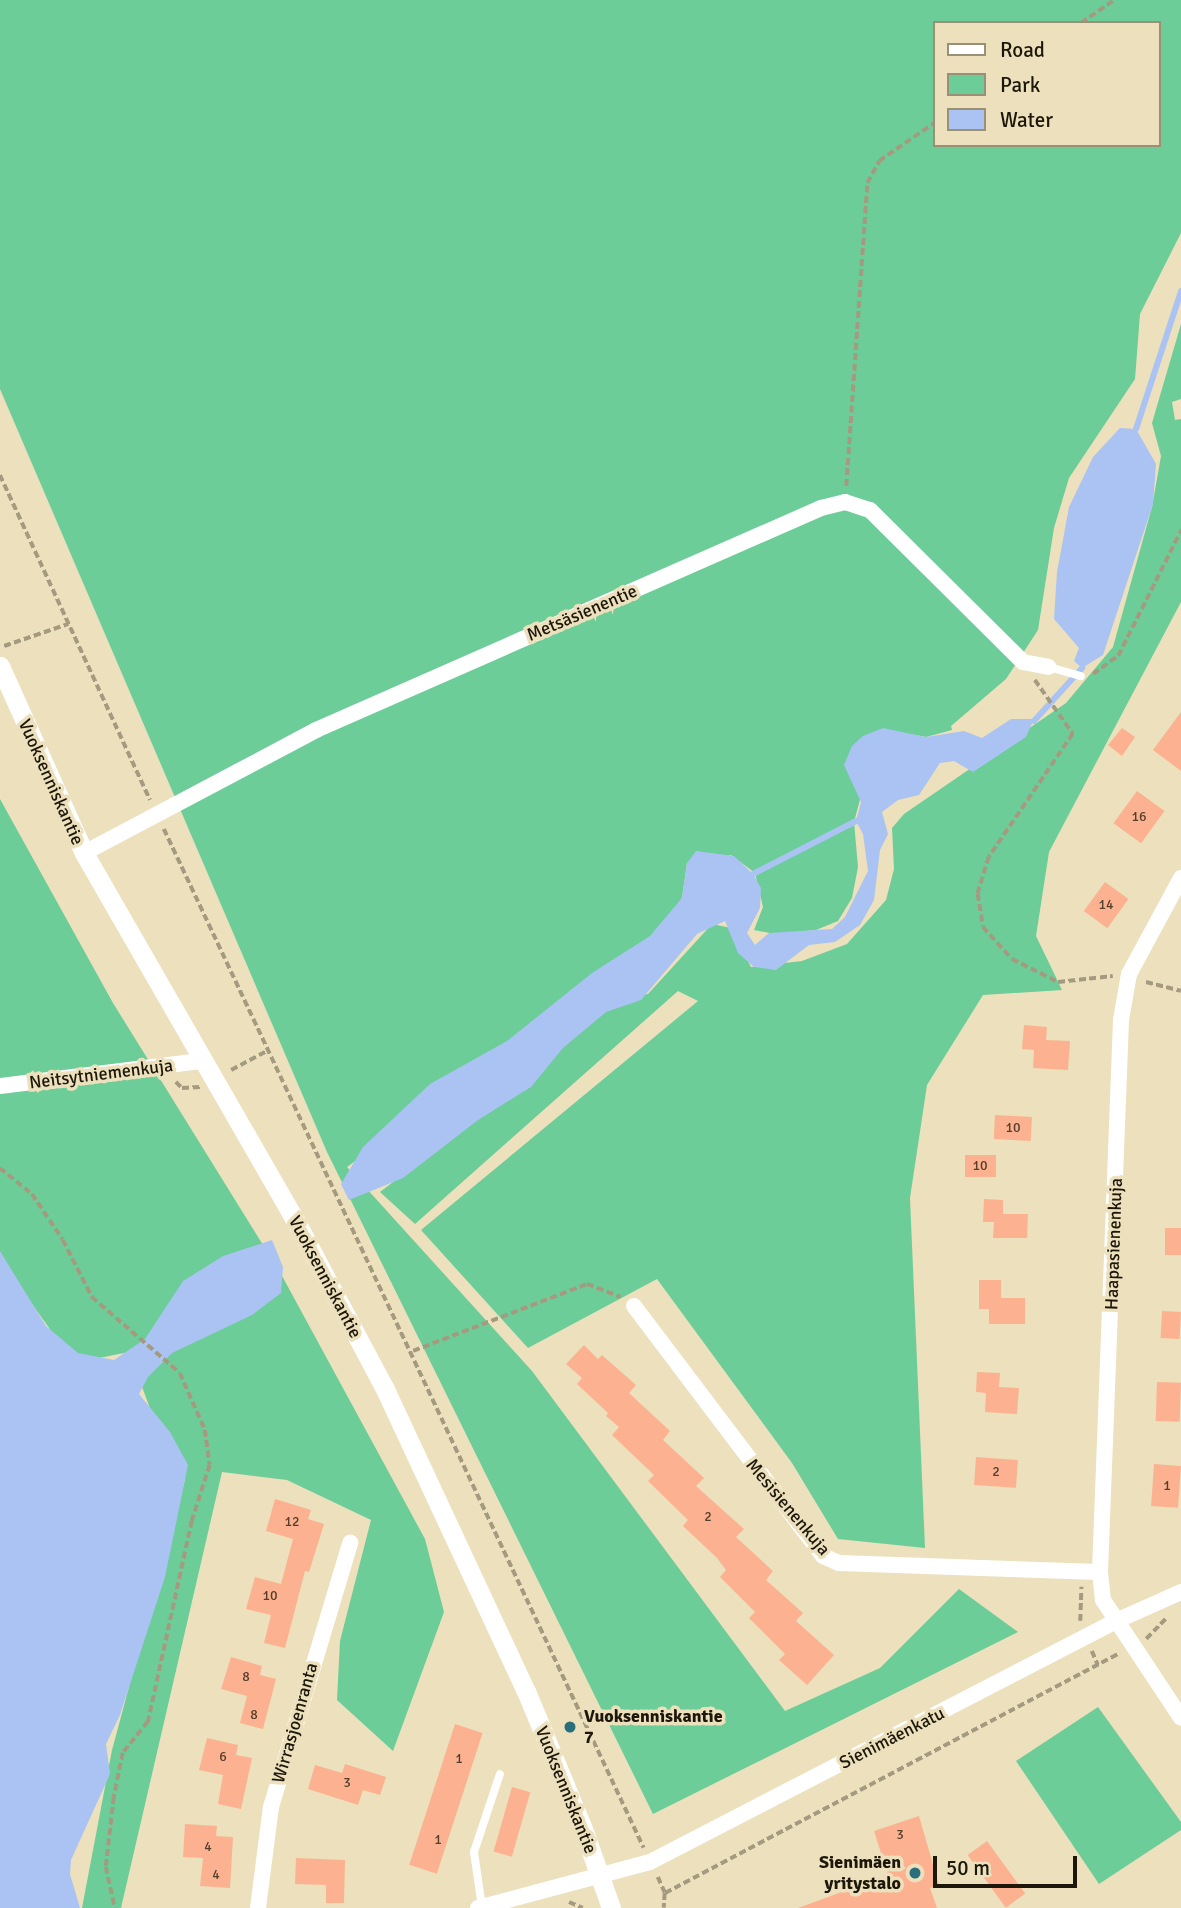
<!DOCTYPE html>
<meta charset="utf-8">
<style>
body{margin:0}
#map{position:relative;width:1181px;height:1908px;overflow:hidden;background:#ece0bd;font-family:Signika,sans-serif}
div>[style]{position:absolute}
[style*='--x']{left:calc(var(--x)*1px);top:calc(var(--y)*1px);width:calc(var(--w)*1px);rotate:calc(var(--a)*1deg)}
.green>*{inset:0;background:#6ccd98}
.water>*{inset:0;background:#aac3f3}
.stream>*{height:6px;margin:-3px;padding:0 3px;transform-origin:3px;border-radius:3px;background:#aac3f3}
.building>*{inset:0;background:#fcb290;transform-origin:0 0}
.path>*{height:3.5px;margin-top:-1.75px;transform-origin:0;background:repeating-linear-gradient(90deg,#a49a7f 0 7px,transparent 0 10.5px)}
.service>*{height:8px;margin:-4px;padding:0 4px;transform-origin:4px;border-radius:4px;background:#fff}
.minor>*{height:16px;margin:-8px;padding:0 8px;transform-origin:8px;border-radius:8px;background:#fff}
.tertiary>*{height:19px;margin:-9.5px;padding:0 9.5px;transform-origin:9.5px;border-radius:9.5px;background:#fff}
.dots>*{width:19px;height:19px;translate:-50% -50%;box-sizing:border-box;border:4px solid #ece0bd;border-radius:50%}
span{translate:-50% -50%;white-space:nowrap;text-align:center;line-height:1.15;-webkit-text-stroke:7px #ece0bd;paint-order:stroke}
.number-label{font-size:14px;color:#543e2c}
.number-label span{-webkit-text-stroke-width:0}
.street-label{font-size:18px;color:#1c170a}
.poi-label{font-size:18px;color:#1c170a;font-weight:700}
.left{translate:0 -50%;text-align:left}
.right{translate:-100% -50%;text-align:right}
.legend{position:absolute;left:933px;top:21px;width:228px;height:126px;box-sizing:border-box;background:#ece0bd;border:2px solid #999075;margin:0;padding:9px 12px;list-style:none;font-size:21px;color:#1c170a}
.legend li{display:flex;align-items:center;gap:14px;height:35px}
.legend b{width:35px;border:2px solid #999075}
.scale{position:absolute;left:933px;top:1856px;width:144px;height:32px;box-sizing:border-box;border:4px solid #1c170a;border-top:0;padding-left:9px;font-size:21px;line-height:24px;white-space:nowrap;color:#1c170a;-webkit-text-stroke:5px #ece0bd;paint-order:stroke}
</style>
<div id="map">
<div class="green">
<div style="clip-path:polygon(evenodd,0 0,1181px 0,1181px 233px,1140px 314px,1135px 379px,1069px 478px,1054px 528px,1038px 630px,1006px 679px,951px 726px,952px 730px,926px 737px,893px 731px,861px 796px,854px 822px,858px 867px,852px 898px,838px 921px,816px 930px,775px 934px,754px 930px,763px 907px,755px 873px,731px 855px,687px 863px,682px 898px,656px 934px,619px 966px,347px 1167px,532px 1371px,785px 1711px,880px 1668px,959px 1589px,1018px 1632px,653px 1814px,327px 1152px,0 389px,0 0,934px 23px,1158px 23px,1158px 145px,934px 145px,934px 23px)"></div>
<div style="clip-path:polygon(1181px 324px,1181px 399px,1172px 402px,1175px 420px,1181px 419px,1181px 602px,1049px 852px,1036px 936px,1062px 990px,983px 995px,927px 1085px,910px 1198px,925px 1548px,838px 1539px,792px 1463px,657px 1279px,528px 1348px,421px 1230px,698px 1001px,678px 991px,415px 1224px,380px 1192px,491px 1107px,566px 1032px,629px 997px,648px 994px,712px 924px,731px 928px,751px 967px,802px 961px,847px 944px,886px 900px,894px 869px,892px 828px,904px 814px,1066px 703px,1113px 647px,1152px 507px,1161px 456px,1152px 423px)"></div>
<div style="clip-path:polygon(0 799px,113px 1003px,281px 1274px,425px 1539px,444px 1612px,393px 1751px,337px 1700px,340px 1641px,371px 1520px,287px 1480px,222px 1472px,121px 1908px,82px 1908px,112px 1750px,185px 1480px,151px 1411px,129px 1352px,74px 1363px,0 1259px)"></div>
<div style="clip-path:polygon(1098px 1707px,1181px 1822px,1181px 1830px,1099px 1884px,1016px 1761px)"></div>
</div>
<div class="water">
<div style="clip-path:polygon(1120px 428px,1136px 429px,1156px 464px,1153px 504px,1103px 655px,1082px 668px,1074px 661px,1079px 648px,1054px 619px,1057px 572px,1069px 507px,1093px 457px)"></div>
<div style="clip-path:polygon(1011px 719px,1034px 719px,1026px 737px,973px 772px,954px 761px,940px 763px,919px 795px,898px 800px,882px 812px,888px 834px,880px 850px,874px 900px,860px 925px,835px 942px,809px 945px,776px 970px,754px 967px,738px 953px,725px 921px,697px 934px,641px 1000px,606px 1012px,563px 1048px,531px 1087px,478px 1120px,403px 1178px,349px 1200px,341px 1184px,363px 1147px,430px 1084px,507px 1041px,592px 973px,650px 936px,682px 898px,687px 863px,696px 851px,734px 856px,753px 874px,761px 888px,760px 908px,747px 933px,755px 945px,769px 933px,832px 929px,845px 917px,868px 871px,863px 834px,856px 821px,861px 802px,844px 765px,852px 746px,863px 736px,883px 728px,926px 737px,964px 731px,982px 738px)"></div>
<div style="clip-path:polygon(272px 1240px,283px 1267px,281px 1293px,252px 1315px,172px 1353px,148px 1377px,139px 1394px,170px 1432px,188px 1465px,165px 1577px,120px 1715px,106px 1744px,110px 1774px,71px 1860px,70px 1874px,80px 1908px,0 1908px,0 1251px,46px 1326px,78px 1353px,114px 1360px,145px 1339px,183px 1281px,223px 1256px)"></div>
</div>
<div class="stream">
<div style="--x:1136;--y:429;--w:145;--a:-71.9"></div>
<div style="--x:1034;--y:721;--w:72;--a:-47.8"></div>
<div style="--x:753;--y:874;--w:116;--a:-27.2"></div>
</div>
<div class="building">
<div style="clip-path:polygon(1181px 712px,1181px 771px,1153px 750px)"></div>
<div style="clip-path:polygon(1122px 728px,1135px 737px,1122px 756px,1108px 745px)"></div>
<div style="left:1137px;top:791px;width:34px;height:40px;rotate:36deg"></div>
<div style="left:1105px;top:882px;width:29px;height:36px;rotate:36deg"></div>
<div style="clip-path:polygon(1024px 1025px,1047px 1027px,1046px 1040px,1070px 1041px,1068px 1070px,1033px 1068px,1034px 1050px,1022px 1049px)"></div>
<div style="left:995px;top:1115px;width:37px;height:24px;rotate:3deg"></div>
<div style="left:965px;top:1155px;width:31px;height:22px"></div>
<div style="clip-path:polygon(984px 1199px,1003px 1200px,1003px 1214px,1028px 1214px,1027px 1238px,993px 1238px,994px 1222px,983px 1222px)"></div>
<div style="left:1165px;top:1228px;width:16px;height:27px"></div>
<div style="clip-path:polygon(979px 1280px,1001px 1280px,1001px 1298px,1025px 1298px,1025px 1324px,989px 1324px,989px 1309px,979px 1309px)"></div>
<div style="left:1162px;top:1311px;width:19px;height:27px;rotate:3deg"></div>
<div style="clip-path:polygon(584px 1345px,598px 1359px,602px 1355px,636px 1385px,629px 1393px,670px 1431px,663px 1440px,704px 1478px,696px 1486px,744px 1529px,736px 1537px,773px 1571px,766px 1580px,803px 1613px,796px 1621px,834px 1655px,807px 1685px,779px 1660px,785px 1654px,749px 1618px,755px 1612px,720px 1577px,726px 1570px,717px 1558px,683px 1526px,688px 1520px,648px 1481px,654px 1475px,612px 1435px,619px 1427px,606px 1416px,608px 1413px,577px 1384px,582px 1378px,566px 1364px)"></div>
<div style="clip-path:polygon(977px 1372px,1000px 1373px,999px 1387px,1019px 1388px,1017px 1414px,985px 1412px,986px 1393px,976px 1392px)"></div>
<div style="left:1157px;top:1382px;width:24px;height:39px;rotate:2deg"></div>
<div style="left:976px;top:1457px;width:42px;height:28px;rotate:4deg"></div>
<div style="left:1154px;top:1464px;width:27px;height:42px;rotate:4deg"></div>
<div style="clip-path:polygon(275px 1499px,311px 1510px,308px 1519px,324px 1524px,309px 1572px,305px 1571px,285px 1648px,264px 1643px,271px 1615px,246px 1609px,255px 1577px,281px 1584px,293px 1539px,266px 1531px)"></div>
<div style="clip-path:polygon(231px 1657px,262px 1666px,260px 1675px,276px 1679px,263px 1729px,240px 1723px,247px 1696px,221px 1689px)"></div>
<div style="left:455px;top:1724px;width:29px;height:148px;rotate:18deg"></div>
<div style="clip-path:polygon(207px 1738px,238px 1745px,236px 1755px,252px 1758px,241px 1809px,218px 1804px,223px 1775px,199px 1770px)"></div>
<div style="clip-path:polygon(345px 1764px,386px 1777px,380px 1795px,363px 1790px,358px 1805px,308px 1789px,315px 1765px,342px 1773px)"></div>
<div style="left:512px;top:1787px;width:19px;height:67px;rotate:16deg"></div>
<div style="clip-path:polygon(919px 1816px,939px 1885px,930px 1888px,937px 1908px,798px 1908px,888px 1875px,874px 1831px)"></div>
<div style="clip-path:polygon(185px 1824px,217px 1826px,216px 1836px,233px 1837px,230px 1888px,200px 1886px,203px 1858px,183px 1857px)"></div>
<div style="left:987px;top:1841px;width:65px;height:24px;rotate:54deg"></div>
<div style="clip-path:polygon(296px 1858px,345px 1860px,344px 1903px,326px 1903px,326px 1885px,295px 1884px)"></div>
</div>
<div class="path">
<div style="--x:1081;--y:23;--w:40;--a:-34.9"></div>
<div style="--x:0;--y:475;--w:358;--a:65.2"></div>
<div style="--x:846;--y:486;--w:304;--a:-86"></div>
<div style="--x:867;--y:183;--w:25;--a:-61"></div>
<div style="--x:879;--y:161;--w:67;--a:-34.6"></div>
<div style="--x:4;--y:646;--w:68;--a:-19"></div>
<div style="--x:1093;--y:674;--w:31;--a:-36"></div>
<div style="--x:1118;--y:656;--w:141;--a:-63.4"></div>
<div style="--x:1035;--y:680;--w:66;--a:54.9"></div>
<div style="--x:1073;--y:734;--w:149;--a:124.3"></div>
<div style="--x:989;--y:857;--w:39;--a:107"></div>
<div style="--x:978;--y:894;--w:33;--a:81"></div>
<div style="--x:983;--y:927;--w:43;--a:47.8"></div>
<div style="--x:1012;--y:959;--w:51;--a:26.6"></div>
<div style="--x:1058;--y:982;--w:55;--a:-6.2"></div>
<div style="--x:164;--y:829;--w:1126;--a:64.78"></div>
<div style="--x:1146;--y:982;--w:36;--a:14"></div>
<div style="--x:231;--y:1070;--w:40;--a:-28"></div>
<div style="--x:176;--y:1082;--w:8;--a:45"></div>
<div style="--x:182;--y:1088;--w:18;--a:-3"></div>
<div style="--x:0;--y:1168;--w:41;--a:39.1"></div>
<div style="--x:32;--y:1194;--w:55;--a:56"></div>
<div style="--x:63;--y:1240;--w:64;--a:63"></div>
<div style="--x:92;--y:1297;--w:116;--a:40.8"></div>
<div style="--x:180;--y:1373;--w:62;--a:66.3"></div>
<div style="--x:205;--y:1430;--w:35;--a:82"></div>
<div style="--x:210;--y:1465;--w:59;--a:107.8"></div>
<div style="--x:192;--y:1521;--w:206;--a:102.3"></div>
<div style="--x:148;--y:1722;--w:40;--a:129"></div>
<div style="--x:123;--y:1753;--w:45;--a:101.6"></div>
<div style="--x:114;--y:1797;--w:70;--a:96.5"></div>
<div style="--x:106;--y:1867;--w:42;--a:77.6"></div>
<div style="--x:413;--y:1351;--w:186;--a:-21.1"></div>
<div style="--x:587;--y:1284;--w:36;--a:21"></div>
<div style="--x:1080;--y:1621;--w:34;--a:-88"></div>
<div style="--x:1146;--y:1639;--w:28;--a:-46"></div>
<div style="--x:1092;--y:1651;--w:15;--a:67"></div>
<div style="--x:658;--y:1877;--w:17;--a:66"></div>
<div style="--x:665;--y:1893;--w:15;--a:94"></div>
<div style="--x:665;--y:1893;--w:512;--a:-27.82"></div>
<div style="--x:569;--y:1902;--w:15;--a:23"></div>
</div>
<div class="service">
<div style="--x:1049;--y:667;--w:33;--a:16"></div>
<div style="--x:482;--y:1907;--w:56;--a:-98.3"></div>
<div style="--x:474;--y:1852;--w:82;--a:-71.6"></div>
</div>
<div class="minor">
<div style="--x:84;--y:853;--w:263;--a:-27.9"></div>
<div style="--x:316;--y:730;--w:552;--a:-23.73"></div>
<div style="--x:821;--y:508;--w:25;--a:-14"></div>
<div style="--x:845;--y:502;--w:26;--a:18"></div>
<div style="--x:870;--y:510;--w:216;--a:44.8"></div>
<div style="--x:1023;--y:662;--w:26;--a:11"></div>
<div style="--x:1181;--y:878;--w:109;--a:118.4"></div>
<div style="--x:1129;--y:974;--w:47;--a:99.9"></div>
<div style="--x:1121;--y:1020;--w:552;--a:92.18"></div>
<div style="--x:1100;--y:1572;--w:28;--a:84"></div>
<div style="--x:1103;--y:1600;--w:141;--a:56.5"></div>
<div style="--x:0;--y:1086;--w:204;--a:-7.1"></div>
<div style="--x:634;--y:1306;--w:313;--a:52.9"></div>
<div style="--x:823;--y:1556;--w:17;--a:24"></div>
<div style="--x:839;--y:1563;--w:261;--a:2"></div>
<div style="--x:258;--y:1908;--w:102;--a:-82.7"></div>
<div style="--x:271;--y:1807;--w:276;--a:-73.3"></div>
<div style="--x:478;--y:1908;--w:178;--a:-15"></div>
<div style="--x:650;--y:1862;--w:525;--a:-27.35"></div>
<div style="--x:1116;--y:1621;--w:71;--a:-24"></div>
</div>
<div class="tertiary">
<div style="--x:0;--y:666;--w:205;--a:65.8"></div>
<div style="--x:84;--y:853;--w:421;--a:60.1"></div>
<div style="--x:294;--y:1218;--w:191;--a:62"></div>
<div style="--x:384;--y:1387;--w:336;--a:65"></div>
<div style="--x:526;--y:1691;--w:146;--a:67.5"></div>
<div style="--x:582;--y:1826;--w:87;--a:70.5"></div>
</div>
<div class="dots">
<div style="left:570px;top:1727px;background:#286f7b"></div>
<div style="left:915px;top:1873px;background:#286f7b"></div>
</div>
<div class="number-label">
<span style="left:1139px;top:817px">16</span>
<span style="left:1106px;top:905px">14</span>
<span style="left:1013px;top:1128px">10</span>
<span style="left:980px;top:1166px">10</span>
<span style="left:996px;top:1472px">2</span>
<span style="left:1167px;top:1486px">1</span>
<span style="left:708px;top:1517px">2</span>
<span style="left:292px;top:1522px">12</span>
<span style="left:270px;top:1596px">10</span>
<span style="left:246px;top:1677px">8</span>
<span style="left:254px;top:1715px">8</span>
<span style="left:223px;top:1757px">6</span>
<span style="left:459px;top:1759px">1</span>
<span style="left:347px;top:1783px">3</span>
<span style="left:900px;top:1835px">3</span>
<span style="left:438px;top:1840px">1</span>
<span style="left:208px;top:1847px">4</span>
<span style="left:216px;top:1875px">4</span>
</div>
<div class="street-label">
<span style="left:582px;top:613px;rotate:-23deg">Metsäsienentie</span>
<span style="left:51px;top:782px;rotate:66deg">Vuoksenniskantie</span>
<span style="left:101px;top:1074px;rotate:-7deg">Neitsytniemenkuja</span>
<span style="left:1114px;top:1244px;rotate:-88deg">Haapasienenkuja</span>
<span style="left:325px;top:1277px;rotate:62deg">Vuoksenniskantie</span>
<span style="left:788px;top:1507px;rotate:50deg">Mesisienenkuja</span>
<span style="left:295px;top:1723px;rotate:-74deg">Wirrasjoenranta</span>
<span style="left:892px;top:1738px;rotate:-27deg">Sienimäenkatu</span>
<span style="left:566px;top:1790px;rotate:68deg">Vuoksenniskantie</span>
</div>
<div class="poi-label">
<span class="left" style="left:584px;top:1727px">Vuoksenniskantie<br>7</span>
<span class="right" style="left:901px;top:1873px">Sienimäen<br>yritystalo</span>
</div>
<ul class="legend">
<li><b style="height:9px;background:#fff"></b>Road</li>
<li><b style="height:19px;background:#6ccd98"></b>Park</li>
<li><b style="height:19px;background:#aac3f3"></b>Water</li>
</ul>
<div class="scale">50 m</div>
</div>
